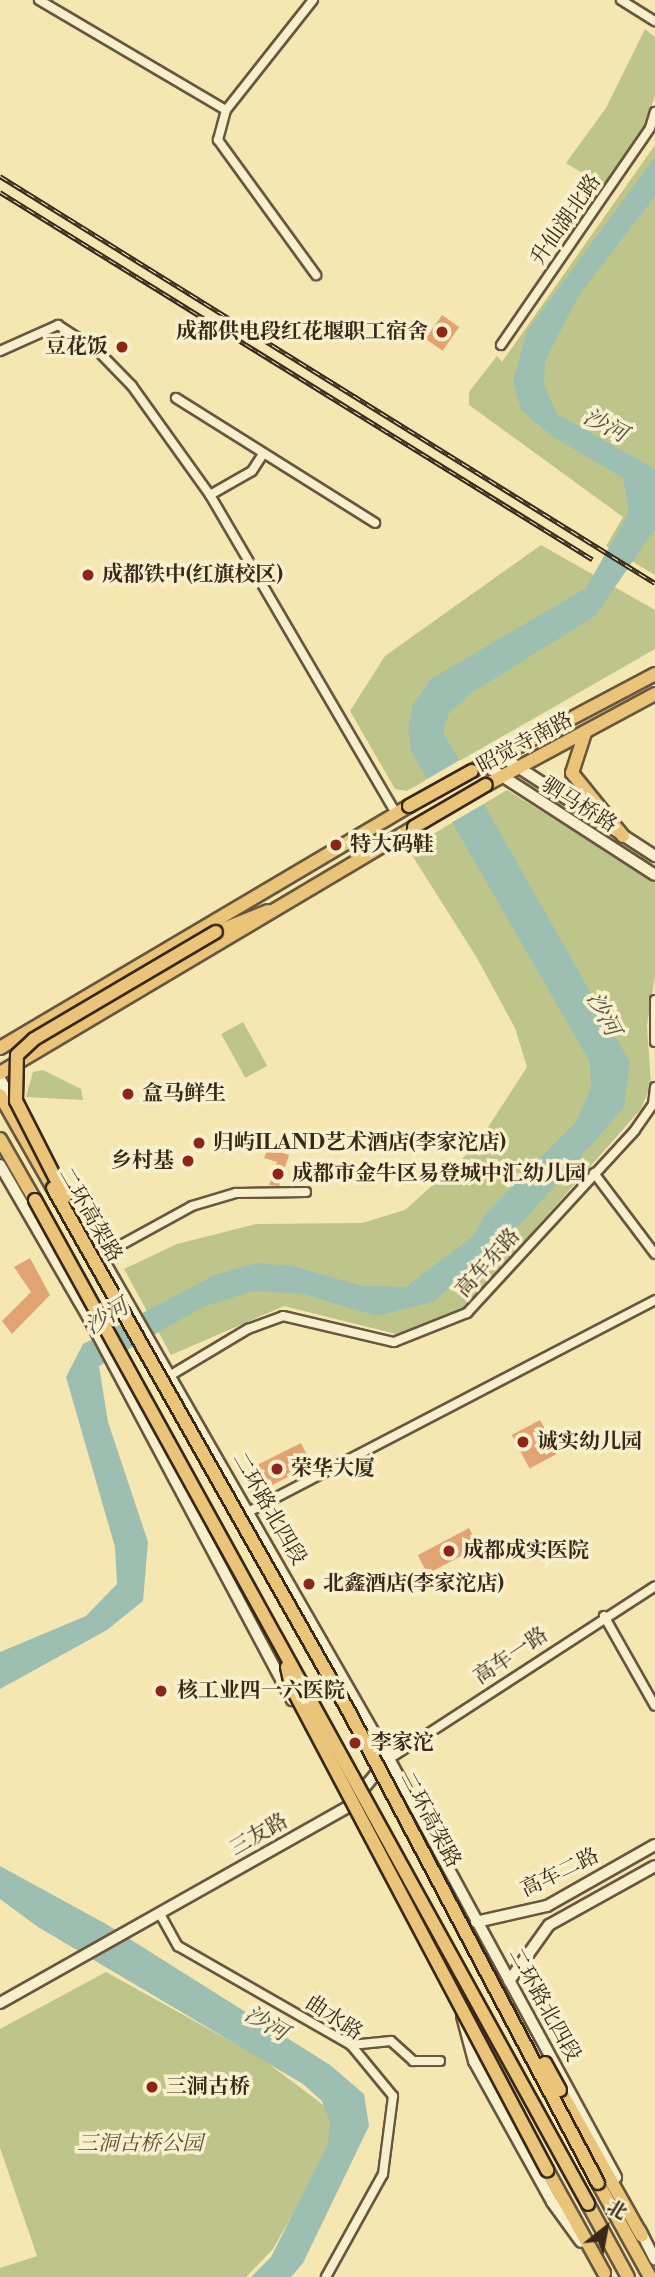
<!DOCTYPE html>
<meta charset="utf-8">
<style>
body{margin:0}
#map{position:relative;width:655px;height:2277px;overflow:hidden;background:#f5e7b2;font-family:"Libre Bodoni","Noto Serif SC",serif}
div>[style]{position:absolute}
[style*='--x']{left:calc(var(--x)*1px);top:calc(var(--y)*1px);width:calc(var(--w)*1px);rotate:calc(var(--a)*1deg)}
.green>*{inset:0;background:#bec58a;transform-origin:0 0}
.water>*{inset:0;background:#9dbfb1}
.pier>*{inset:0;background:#f5e7b2;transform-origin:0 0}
.building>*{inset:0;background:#e2a373;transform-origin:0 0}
.roads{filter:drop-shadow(2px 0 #68573e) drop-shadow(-2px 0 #68573e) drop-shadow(0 2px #68573e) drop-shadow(0 -2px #68573e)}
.minor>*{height:8px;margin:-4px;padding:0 4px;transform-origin:4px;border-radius:4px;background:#f8efcd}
.tertiary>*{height:10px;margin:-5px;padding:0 5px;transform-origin:5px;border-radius:5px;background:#f8efcd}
.secondary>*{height:10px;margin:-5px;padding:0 5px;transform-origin:5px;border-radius:5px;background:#f8efcd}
.primary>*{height:12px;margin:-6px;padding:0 6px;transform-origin:6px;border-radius:6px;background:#eac479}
.trunk>*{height:12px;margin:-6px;padding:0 6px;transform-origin:6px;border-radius:6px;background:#eac479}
.rail>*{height:5px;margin-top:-2.5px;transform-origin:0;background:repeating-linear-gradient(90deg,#f8efcd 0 8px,#392717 0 16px);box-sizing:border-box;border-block:2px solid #392717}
.bridges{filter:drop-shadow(2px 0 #392717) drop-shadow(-2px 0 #392717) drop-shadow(0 2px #392717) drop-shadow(0 -2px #392717)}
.primary-bridge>*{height:12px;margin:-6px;padding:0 6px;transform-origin:6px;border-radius:6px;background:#eac479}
.trunk-bridge>*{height:12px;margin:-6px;padding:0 6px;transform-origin:6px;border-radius:6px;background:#eac479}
.dots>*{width:19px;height:19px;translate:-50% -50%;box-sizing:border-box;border:4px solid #f8efcd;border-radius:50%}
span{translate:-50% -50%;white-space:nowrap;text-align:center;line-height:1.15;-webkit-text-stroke:7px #f8efcd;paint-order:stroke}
.street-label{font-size:21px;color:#392717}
.poi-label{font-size:21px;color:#392717;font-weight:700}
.right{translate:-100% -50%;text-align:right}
.left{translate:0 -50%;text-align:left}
.park-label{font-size:21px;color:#5a4e34;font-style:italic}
.water-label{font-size:23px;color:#575545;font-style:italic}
.north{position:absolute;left:571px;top:2193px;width:70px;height:70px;-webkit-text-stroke:5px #f8efcd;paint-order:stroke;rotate:31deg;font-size:19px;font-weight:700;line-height:28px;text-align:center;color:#392717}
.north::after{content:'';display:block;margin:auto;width:24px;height:32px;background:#392717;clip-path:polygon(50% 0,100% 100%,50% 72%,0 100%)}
</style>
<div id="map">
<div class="green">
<div style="clip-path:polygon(645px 29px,655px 37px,655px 96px,644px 126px,605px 187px,566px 163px,606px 108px)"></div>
<div style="clip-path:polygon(655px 145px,655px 575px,606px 546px,623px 517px,469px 405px,469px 392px,497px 356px,502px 362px)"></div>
<div style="clip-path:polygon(541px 545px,655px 610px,655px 649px,407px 791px,395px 789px,350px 711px,385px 656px)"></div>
<div style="clip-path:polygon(507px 790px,655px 882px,655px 977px,647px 1025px,651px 1085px,641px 1109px,467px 1306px,450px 1318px,396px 1334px,284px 1306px,171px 1355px,124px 1269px,177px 1244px,256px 1224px,362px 1223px,405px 1210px,476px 1146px,527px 1067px,515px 1028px,477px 958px,408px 849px)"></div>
<div style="left:243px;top:1022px;width:50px;height:25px;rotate:61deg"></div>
<div style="clip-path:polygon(43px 1070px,81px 1089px,83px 1100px,26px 1097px,33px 1072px)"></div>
<div style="clip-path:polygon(106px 1972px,261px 2058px,330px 2110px,334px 2141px,273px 2249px,246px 2277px,0 2277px,0 2268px,37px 2256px,0 2148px,0 2029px)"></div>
</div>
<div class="water">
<div style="clip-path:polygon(655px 157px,655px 196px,578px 297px,545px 361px,544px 385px,557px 414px,655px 469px,655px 529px,595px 616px,470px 694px,449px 713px,443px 732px,630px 1062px,624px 1108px,508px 1238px,433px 1302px,377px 1316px,303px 1294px,253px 1291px,203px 1307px,99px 1366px,108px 1422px,148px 1542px,143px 1601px,107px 1630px,0 1689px,0 1652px,86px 1616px,117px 1584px,115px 1547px,66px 1377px,83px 1344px,215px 1275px,257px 1263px,293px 1266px,362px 1286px,406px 1287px,473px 1236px,486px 1213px,576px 1122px,591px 1088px,590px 1062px,411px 751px,408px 729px,413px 704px,431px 679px,586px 588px,629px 512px,623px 478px,553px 437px,521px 410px,513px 381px,527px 331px)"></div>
<div style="clip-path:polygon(0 1866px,106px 1924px,330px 2065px,364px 2094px,369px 2126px,303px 2263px,291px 2277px,251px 2277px,271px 2257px,328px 2144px,330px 2122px,322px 2101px,303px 2084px,38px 1927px,0 1899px)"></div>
</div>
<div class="pier">
<div style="left:460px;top:760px;width:50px;height:41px;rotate:60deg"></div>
</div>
<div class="building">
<div style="left:442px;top:315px;width:21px;height:29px;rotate:35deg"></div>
<div style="clip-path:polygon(268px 1148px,289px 1155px,279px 1186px,269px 1185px,277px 1162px,264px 1158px)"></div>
<div style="clip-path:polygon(30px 1258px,50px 1295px,12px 1334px,2px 1321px,31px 1292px,14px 1267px)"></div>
<div style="left:540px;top:1420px;width:38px;height:32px;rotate:62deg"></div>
<div style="clip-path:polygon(301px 1443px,312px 1465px,270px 1486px,273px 1492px,255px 1501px,241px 1473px)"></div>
<div style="left:469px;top:1528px;width:21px;height:58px;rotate:62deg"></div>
</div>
<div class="roads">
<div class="minor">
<div style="--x:39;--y:0;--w:217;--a:30.5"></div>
<div style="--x:313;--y:0;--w:140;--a:128.3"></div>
<div style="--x:226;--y:110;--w:31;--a:105"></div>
<div style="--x:218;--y:140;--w:167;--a:54"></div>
<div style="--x:621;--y:0;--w:40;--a:32"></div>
<div style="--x:501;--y:345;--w:263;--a:-55.5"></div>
<div style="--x:650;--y:128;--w:17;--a:-73"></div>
<div style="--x:0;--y:351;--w:64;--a:-24.1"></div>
<div style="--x:58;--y:325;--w:48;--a:33"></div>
<div style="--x:98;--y:351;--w:49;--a:45.8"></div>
<div style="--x:132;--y:386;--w:134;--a:54.4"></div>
<div style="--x:210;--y:495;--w:368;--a:59.7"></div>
<div style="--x:176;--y:398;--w:235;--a:32.1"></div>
<div style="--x:210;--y:495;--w:48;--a:-29.7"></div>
<div style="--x:252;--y:471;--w:20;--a:-57"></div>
<div style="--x:655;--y:1000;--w:42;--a:90"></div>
<div style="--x:594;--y:1173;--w:101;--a:53"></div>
<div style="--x:101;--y:1256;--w:104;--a:-28.8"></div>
<div style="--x:192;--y:1206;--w:46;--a:-16.5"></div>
<div style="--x:236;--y:1193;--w:70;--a:-0.8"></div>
<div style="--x:171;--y:1375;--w:90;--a:-30.9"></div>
<div style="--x:248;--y:1329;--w:37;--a:-20"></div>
<div style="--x:283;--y:1316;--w:114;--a:13.2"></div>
<div style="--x:394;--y:1342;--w:79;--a:-21.7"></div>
<div style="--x:467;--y:1313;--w:248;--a:-47.4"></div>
<div style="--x:635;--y:1130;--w:32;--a:-55"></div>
<div style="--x:653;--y:1104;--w:17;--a:-83"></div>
<div style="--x:248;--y:1512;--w:459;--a:-27.5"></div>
<div style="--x:604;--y:1616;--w:103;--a:60.5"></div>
<div style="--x:389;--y:1759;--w:317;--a:-33"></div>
<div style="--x:160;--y:1914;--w:37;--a:61"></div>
<div style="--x:178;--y:1946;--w:199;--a:29.8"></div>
<div style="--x:351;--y:2045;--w:66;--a:50.5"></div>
<div style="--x:393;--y:2096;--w:79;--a:97.3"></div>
<div style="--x:383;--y:2174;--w:118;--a:119"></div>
<div style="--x:351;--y:2045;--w:40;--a:-5.7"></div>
<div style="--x:391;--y:2041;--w:30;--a:42"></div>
<div style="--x:413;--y:2061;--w:27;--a:0"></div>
</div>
<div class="tertiary">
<div style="--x:476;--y:1922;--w:73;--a:-12.7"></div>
<div style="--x:547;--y:1906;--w:124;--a:-29.5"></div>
<div style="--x:509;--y:1981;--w:69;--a:-54.5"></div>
<div style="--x:549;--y:1925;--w:121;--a:-29.1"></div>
</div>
<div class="secondary">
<div style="--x:501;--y:756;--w:184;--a:33"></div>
<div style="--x:485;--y:765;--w:202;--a:32.9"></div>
<div style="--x:0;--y:1079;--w:34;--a:60"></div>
<div style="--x:0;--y:1165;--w:184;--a:59.9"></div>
<div style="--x:92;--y:1324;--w:426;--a:62"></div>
<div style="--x:63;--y:1190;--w:656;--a:60.19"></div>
<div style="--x:389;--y:1759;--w:476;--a:61.5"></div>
<div style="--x:0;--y:2003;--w:401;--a:-29.4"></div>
<div style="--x:349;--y:1806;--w:55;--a:-50.2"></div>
<div style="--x:462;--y:2016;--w:47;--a:75.1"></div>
<div style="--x:474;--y:2061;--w:161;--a:61"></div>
<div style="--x:552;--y:2202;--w:49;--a:54.1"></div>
<div style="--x:640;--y:2230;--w:33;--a:63"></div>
</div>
<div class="primary">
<div style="--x:585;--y:733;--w:42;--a:108"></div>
<div style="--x:572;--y:773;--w:81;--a:51"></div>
<div style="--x:472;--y:771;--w:207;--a:-27.9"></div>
<div style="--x:486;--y:785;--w:192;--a:-28.3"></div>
<div style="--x:0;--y:1048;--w:475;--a:-30.6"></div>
<div style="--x:0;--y:1073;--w:482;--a:-30.7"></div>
</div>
<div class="trunk">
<div style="--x:216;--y:932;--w:56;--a:-22"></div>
<div style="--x:0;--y:1095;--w:107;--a:60.3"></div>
<div style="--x:0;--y:1139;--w:70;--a:60.2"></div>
<div style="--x:560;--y:2090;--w:167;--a:60.7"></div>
<div style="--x:547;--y:2170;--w:118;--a:61"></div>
<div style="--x:598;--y:2183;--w:107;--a:61"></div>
<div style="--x:588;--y:2204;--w:83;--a:61.3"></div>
</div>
</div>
<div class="rail">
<div style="--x:0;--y:176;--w:771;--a:31.86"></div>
<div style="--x:0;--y:192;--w:697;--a:31.8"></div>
</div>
<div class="bridges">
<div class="primary-bridge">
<div style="--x:409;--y:806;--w:72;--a:-29.1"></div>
<div style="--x:414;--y:827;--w:83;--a:-30.3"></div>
</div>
<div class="trunk-bridge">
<div style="--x:53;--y:1188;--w:600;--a:60.53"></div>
<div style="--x:348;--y:1710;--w:535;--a:62.14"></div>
<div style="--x:65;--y:1197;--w:108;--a:-117"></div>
<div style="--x:16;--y:1101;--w:46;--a:-88.8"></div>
<div style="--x:17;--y:1055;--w:23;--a:-43"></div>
<div style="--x:34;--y:1039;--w:211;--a:-30.5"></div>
<div style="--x:35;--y:1200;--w:1146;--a:61.15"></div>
<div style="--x:287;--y:1667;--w:19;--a:78"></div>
<div style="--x:291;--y:1686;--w:548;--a:62.12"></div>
<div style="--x:545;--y:2063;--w:31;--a:61"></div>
</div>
</div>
<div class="dots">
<div style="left:442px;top:332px;background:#8f2418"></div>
<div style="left:122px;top:347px;background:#8f2418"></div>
<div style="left:88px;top:575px;background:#8f2418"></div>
<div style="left:336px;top:845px;background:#8f2418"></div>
<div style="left:128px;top:1094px;background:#8f2418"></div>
<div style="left:199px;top:1143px;background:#8f2418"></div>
<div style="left:188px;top:1161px;background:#8f2418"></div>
<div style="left:278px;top:1174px;background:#8f2418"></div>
<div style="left:523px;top:1442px;background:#8f2418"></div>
<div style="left:277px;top:1469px;background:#8f2418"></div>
<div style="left:449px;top:1551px;background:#8f2418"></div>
<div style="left:309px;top:1584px;background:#8f2418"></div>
<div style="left:161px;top:1691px;background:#8f2418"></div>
<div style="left:355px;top:1743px;background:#8f2418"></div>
<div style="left:152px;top:2087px;background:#8f2418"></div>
</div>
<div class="street-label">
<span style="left:566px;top:220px;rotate:-55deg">升仙湖北路</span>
<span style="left:525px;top:743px;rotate:-28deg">昭觉寺南路</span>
<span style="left:579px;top:805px;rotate:32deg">驷马桥路</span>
<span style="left:90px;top:1215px;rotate:60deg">二环高架路</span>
<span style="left:488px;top:1263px;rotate:-48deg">高车东路</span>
<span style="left:269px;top:1509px;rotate:60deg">二环路北四段</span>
<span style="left:511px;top:1656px;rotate:-34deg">高车一路</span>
<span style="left:430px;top:1820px;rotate:62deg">二环高架路</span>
<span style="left:259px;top:1835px;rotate:-30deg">三友路</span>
<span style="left:560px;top:1873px;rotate:-26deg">高车二路</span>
<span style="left:544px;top:2005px;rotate:61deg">二环路北四段</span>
<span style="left:334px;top:2018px;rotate:33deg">曲水路</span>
</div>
<div class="poi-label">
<span class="right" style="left:428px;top:332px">成都供电段红花堰职工宿舍</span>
<span class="right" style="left:108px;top:347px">豆花饭</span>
<span class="left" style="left:102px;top:575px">成都铁中(红旗校区)</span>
<span class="left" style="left:350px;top:845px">特大码鞋</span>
<span class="left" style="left:142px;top:1094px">盒马鲜生</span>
<span class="left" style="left:213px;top:1143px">归屿ILAND艺术酒店(李家沱店)</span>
<span class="right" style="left:174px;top:1161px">乡村基</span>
<span class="left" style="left:292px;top:1174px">成都市金牛区易登城中汇幼儿园</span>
<span class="left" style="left:537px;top:1442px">诚实幼儿园</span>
<span class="left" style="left:291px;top:1469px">荣华大厦</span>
<span class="left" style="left:463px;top:1551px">成都成实医院</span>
<span class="left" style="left:323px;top:1584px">北鑫酒店(李家沱店)</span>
<span class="left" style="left:177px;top:1691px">核工业四一六医院</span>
<span class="left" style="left:371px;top:1743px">李家沱</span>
<span class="left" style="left:166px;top:2087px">三洞古桥</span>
</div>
<div class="park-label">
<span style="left:140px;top:2144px">三洞古桥公园</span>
</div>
<div class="water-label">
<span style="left:605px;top:426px;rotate:27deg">沙河</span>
<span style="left:603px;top:1014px;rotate:62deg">沙河</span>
<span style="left:107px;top:1317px;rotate:-32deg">沙河</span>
<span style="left:266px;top:2024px;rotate:30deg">沙河</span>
</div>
<div class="north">北</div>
</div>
